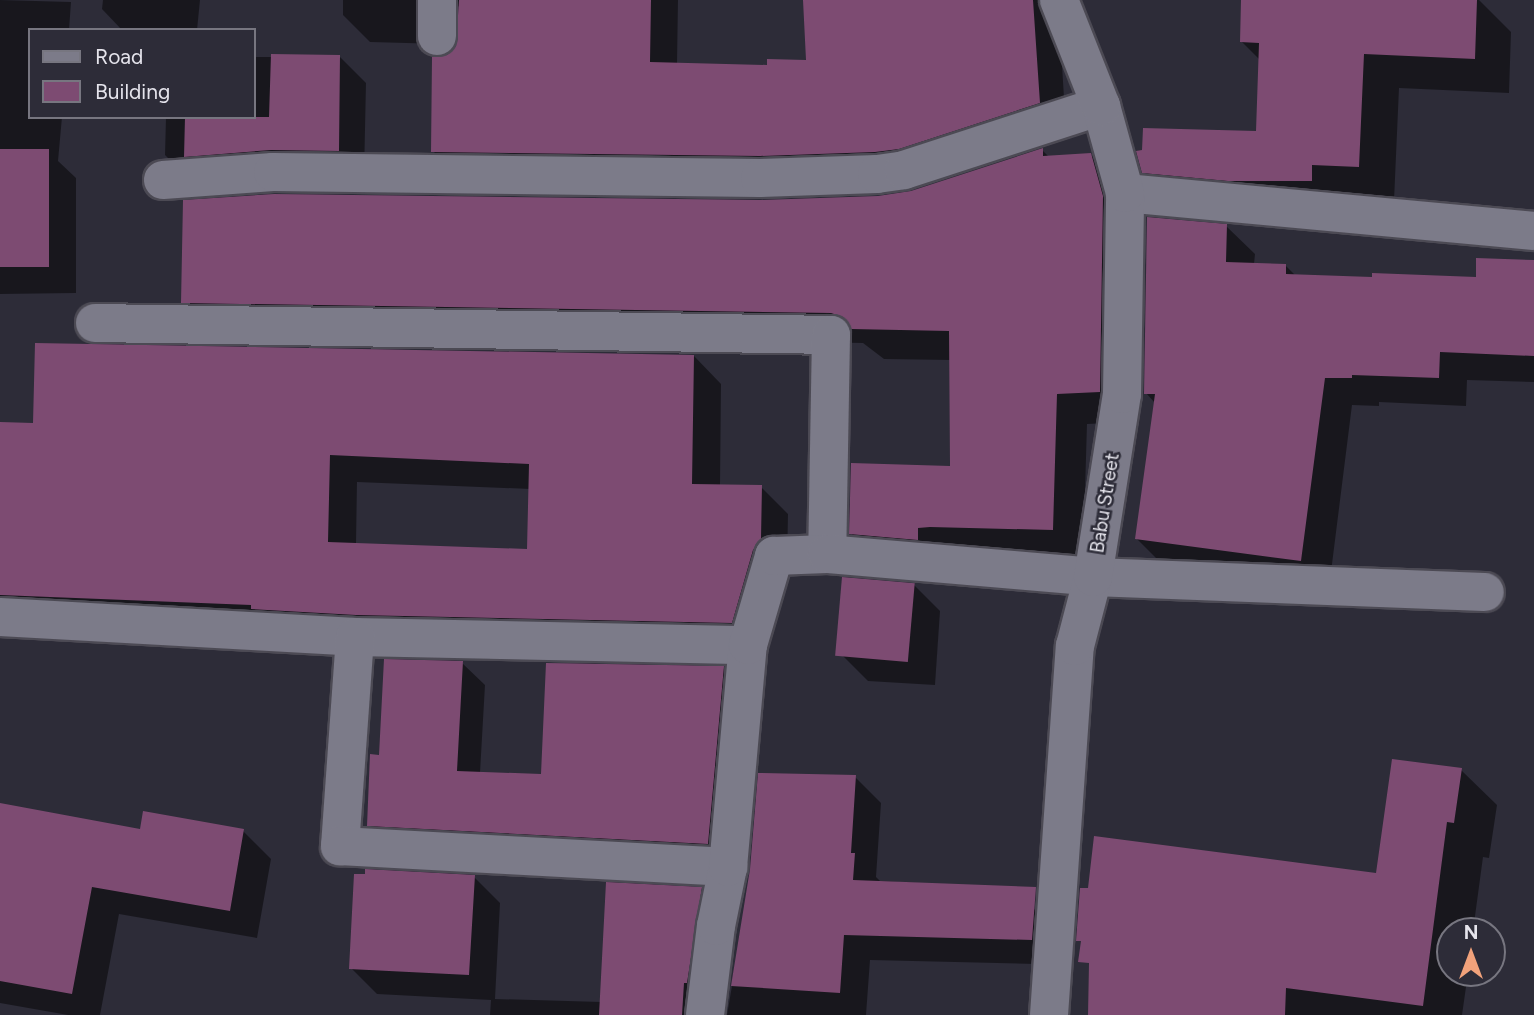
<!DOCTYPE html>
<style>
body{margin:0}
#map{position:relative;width:1534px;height:1015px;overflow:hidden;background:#2d2c38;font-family:Figtree,sans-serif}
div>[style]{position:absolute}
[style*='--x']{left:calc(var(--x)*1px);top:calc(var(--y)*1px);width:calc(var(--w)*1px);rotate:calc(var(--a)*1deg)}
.shadow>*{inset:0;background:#0007}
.building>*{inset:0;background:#7d4b72;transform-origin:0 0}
.roads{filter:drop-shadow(2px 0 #4c4a54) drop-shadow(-2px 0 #4c4a54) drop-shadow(0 2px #4c4a54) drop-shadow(0 -2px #4c4a54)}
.minor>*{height:38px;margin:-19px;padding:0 19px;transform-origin:19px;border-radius:19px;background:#7c7b89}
span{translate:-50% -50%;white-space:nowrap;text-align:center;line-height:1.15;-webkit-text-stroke:5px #2d2c38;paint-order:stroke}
.street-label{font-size:19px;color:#e5e4ec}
.legend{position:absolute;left:28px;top:28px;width:228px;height:91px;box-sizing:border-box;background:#2d2c38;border:2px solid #777680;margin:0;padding:9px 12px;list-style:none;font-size:21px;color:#e5e4ec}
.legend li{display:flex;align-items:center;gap:14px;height:35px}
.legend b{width:35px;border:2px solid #777680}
.north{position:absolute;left:1436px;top:917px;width:70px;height:70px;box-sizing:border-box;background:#2d2c38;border:2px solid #777680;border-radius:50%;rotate:0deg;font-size:19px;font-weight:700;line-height:28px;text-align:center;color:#e5e4ec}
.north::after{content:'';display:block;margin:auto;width:24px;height:32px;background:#f1a27b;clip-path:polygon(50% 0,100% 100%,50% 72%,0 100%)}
</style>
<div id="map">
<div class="shadow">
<div style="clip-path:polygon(0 0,71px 2px,69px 30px,30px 30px,30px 117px,62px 117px,58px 161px,76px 178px,76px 293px,0 294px)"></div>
<div style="clip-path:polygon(103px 0,200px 0,197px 30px,122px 30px,102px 9px)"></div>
<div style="clip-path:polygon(343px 0,678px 0,677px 64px,768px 66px,808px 61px,857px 0,1058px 0,1066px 130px,927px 175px,460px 178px,433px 151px,448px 57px,458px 47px,460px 6px,453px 8px,442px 44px,370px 42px,343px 15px)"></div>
<div style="clip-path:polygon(1243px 0,1479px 0,1511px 32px,1509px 93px,1399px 88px,1394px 201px,1179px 207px,1144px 172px,1258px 133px,1260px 60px,1242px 42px)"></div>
<div style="clip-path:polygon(254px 57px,340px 57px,366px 83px,364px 176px,191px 181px,165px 155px,166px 117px,254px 117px)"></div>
<div style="clip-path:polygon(1042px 150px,1050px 158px,1091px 155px,1121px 186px,1130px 422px,1087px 424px,1083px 560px,881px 564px,851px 533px,952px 468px,951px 360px,884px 359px,863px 343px,213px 332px,183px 302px,760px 202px,878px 198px,911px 193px)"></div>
<div style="clip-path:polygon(1226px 226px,1255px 254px,1254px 264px,1285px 265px,1296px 276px,1477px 279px,1534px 262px,1534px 382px,1467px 380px,1466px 406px,1379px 402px,1379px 406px,1352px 405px,1329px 588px,1165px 567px,1137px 539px,1155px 403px,1146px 393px)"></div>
<div style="clip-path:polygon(evenodd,694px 356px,721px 384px,720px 486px,761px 487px,788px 514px,787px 567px,759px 650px,0 626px,0 424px,35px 425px,694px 356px,357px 482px,530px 489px,529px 551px,356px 544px,357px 482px)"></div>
<div style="clip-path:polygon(914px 585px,940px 611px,935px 685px,868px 681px,842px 655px)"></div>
<div style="clip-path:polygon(462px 663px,485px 685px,480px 773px,543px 775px,723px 668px,746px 690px,730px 866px,391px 847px,369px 825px,381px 756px)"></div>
<div style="clip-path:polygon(1461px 770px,1497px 805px,1489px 858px,1483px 857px,1473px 931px,1450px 931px,1450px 973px,1468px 973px,1462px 1015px,1089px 1015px,1377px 875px)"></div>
<div style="clip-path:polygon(855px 777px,881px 803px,876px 877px,880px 881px,1013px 888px,1039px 914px,1036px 964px,870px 960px,866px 1015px,727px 1015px,752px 869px)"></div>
<div style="clip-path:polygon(0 805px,142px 831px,243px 831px,271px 859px,257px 938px,119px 914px,100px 1015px,68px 1015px,0 1003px)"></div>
<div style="clip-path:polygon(474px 877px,500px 903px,495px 999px,602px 1002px,701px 889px,727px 915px,713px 1015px,490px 1015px,491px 1000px,377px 994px,351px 968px)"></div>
</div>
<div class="building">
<div style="clip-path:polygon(459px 0,651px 0,650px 62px,767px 65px,767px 59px,806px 60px,803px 0,1033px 0,1040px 103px,899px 149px,875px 152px,760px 156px,431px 152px,432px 57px,447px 55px,456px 46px)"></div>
<div style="clip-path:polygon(1241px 0,1477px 0,1475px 59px,1364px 54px,1359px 167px,1312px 165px,1312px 181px,1228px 181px,1142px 173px,1136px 151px,1142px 150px,1143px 128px,1256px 131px,1259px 43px,1240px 42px)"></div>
<div style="clip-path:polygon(271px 54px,340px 55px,339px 151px,271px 150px,184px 157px,185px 117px,269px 117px)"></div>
<div style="clip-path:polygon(1043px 148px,1043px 156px,1091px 153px,1103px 196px,1100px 392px,1057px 394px,1053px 530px,930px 527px,918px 528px,918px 540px,849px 534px,851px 463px,950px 466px,949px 331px,851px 329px,843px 317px,831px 313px,181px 303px,183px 200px,274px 194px,760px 200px,878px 196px,911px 191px)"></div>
<div style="left:0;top:149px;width:49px;height:118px"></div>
<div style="clip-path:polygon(1147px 217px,1227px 224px,1226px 262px,1286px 264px,1286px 274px,1372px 277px,1372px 273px,1476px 277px,1476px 258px,1534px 260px,1534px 356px,1440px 352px,1439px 378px,1352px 375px,1352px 378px,1325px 378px,1301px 561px,1135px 539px,1155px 394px,1144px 394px)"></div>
<div style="clip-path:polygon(evenodd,35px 343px,694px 355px,692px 484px,762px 485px,761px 539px,753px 550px,732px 623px,356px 615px,251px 609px,251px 605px,0 595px,0 422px,33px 423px,35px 343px,330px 455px,529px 464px,527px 549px,328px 542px,330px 455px)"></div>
<div style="left:842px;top:577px;width:73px;height:79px;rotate:5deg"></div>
<div style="clip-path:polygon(384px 659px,463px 661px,457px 771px,541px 774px,546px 663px,724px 666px,708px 844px,367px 826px,370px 754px,379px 755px)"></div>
<div style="clip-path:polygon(1392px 759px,1462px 768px,1454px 823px,1447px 822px,1423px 1006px,1286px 988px,1285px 1015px,1088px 1015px,1089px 963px,1078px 962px,1081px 941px,1076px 941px,1080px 888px,1088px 888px,1094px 836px,1376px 873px)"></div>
<div style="clip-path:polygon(758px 773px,856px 775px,851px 853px,855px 853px,853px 880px,1036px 887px,1032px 940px,844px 935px,840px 993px,731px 986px,750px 869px)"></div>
<div style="clip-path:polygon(0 803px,140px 829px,143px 811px,244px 829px,230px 911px,92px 887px,72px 994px,0 981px)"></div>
<div style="clip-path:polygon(365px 869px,475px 875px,469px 975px,349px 969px,354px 874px,365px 874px)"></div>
<div style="clip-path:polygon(606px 882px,702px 887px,687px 983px,684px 983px,682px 1015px,599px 1015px)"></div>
</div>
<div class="roads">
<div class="minor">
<div style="--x:437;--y:36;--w:36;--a:-90"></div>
<div style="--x:163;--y:180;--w:110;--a:-4.2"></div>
<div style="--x:273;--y:172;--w:487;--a:0.7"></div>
<div style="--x:760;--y:178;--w:117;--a:-2"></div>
<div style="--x:877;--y:174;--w:27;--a:-8"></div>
<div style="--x:904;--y:170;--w:207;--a:-18"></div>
<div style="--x:1125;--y:193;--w:411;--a:5.3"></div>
<div style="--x:95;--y:323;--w:736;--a:0.93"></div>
<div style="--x:831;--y:335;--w:219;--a:91"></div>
<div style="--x:0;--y:617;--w:356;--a:3.2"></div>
<div style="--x:355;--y:637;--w:393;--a:1.2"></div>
<div style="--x:355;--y:637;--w:210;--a:94.1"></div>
<div style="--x:340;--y:846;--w:389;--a:3.1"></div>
<div style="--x:705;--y:1015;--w:90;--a:-83"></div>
<div style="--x:716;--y:926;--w:60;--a:-78.5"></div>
<div style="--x:728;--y:867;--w:223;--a:-84.9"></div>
<div style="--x:748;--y:645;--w:93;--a:-73.7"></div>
<div style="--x:774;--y:556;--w:53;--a:-2.2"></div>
<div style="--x:827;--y:554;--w:267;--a:4.9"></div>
<div style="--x:1093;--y:577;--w:392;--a:2.2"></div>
<div style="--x:1049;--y:1015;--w:370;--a:-86"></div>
<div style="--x:1075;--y:646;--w:71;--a:-75.4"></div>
<div style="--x:1093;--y:577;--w:185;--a:-81"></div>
<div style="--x:1122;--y:394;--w:201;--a:-89.1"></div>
<div style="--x:1125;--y:193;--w:90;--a:-105.4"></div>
<div style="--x:1101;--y:106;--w:114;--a:-111.6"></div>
</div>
</div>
<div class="street-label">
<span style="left:1105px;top:503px;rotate:-81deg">Babu Street</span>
</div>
<ul class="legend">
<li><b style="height:9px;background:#7c7b89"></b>Road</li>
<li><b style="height:19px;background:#7d4b72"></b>Building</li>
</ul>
<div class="north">N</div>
</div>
